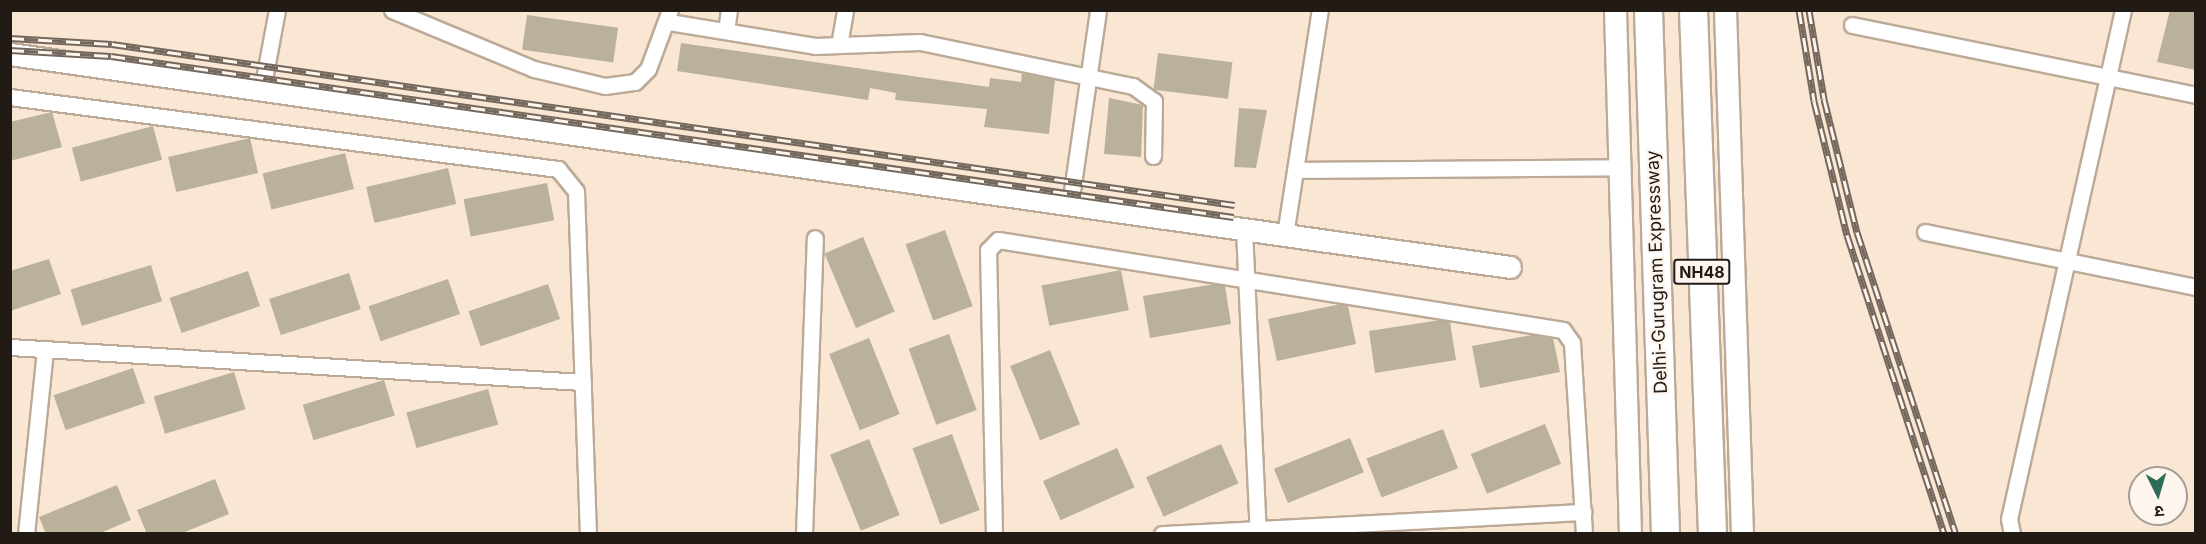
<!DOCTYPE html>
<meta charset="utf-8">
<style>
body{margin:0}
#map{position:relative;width:2206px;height:544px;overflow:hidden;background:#f9e6d3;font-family:Inter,"Noto Sans Devanagari",sans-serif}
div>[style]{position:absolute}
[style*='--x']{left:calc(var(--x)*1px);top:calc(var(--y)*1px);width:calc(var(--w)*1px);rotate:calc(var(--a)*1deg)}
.building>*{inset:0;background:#bab19b;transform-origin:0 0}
.roads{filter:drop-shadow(2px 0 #bcaa98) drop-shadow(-2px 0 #bcaa98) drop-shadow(0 2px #bcaa98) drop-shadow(0 -2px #bcaa98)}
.street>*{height:15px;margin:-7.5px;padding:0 7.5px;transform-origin:7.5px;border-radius:7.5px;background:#fff}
.secondary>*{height:21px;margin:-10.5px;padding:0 10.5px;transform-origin:10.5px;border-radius:10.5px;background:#fff}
.highway>*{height:27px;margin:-13.5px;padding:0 13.5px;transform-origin:13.5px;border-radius:13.5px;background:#fff}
.rail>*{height:7px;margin-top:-3.5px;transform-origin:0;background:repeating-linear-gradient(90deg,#fdf5ee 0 14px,#74685d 0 28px);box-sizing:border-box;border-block:2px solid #74685d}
span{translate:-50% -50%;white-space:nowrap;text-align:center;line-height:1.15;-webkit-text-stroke:4.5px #fdf5ee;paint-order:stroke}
.shield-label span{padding:2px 4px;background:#fdf5ee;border:2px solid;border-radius:4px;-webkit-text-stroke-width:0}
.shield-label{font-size:16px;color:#221b15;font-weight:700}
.street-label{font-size:18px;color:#221b15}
.frame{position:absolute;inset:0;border:12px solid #221b15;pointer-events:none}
.north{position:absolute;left:2128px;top:466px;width:60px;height:60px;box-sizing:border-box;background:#fdf5ee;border:2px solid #a59e97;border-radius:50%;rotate:175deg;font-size:16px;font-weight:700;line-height:24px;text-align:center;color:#221b15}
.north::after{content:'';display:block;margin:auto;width:21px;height:27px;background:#2f6c57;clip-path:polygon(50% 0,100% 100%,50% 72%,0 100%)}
</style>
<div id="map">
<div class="building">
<div style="clip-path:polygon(2170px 10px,2196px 10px,2196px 70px,2157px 62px)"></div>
<div style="left:527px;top:15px;width:92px;height:35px;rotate:8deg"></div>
<div style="clip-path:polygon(681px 43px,989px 87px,990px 78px,1021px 82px,1022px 73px,1055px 80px,1049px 134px,984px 127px,987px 109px,895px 100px,896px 93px,870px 88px,868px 100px,677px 71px)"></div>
<div style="left:1158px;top:53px;width:75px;height:37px;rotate:7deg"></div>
<div style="clip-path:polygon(1109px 98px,1143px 105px,1141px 157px,1104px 154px)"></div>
<div style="clip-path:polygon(1239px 108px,1267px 110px,1256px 168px,1234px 167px)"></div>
<div style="clip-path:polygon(52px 112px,62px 147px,10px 161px,10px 122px)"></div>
<div style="left:153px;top:126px;width:35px;height:84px;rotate:75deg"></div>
<div style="left:250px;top:138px;width:36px;height:84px;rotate:77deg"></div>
<div style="left:345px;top:153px;width:37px;height:85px;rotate:76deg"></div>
<div style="left:448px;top:168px;width:37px;height:84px;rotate:77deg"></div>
<div style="left:547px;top:183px;width:38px;height:85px;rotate:79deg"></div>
<div style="left:945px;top:230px;width:81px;height:42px;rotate:70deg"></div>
<div style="left:863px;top:237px;width:81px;height:42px;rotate:67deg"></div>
<div style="clip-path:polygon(49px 259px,61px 294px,10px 311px,10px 271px)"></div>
<div style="left:151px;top:265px;width:38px;height:84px;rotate:73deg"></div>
<div style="left:1121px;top:270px;width:41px;height:81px;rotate:79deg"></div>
<div style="left:248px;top:271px;width:37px;height:83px;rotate:71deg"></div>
<div style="left:349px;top:273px;width:38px;height:84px;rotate:72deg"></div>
<div style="left:448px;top:279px;width:37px;height:84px;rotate:71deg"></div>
<div style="left:548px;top:284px;width:37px;height:84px;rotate:71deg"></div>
<div style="clip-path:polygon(1215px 284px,1225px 286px,1231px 324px,1150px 338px,1143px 296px)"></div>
<div style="clip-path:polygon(1341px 304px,1348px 306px,1356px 344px,1277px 361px,1268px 319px)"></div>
<div style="clip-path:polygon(1440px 320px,1450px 322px,1456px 360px,1375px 373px,1369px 331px)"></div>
<div style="left:949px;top:334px;width:81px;height:43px;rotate:70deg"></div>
<div style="clip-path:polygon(1532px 335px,1553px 338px,1560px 372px,1480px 388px,1472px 346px)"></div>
<div style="left:869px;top:338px;width:82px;height:43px;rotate:68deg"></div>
<div style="left:1050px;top:350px;width:80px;height:43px;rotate:68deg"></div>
<div style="left:133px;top:368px;width:37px;height:84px;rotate:71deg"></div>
<div style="left:234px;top:372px;width:39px;height:84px;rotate:73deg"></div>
<div style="left:384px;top:380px;width:37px;height:85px;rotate:73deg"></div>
<div style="left:488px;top:389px;width:37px;height:85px;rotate:74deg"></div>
<div style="left:1545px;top:424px;width:43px;height:80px;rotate:68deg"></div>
<div style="left:1443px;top:429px;width:42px;height:82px;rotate:69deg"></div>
<div style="left:952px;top:434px;width:81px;height:42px;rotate:70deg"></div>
<div style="left:1350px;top:438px;width:37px;height:82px;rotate:68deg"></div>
<div style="left:869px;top:439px;width:82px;height:42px;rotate:68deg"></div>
<div style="left:1221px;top:444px;width:43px;height:82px;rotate:66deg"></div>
<div style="left:1117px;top:448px;width:43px;height:81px;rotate:66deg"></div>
<div style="clip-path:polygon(215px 479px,229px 514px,180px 534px,147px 534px,137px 510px)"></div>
<div style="clip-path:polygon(117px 485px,131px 520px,98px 534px,46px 534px,39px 517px)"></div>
</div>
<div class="roads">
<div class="street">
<div style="--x:392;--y:10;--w:154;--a:22.6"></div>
<div style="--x:534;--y:69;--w:73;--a:13.5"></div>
<div style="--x:605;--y:86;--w:30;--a:-8"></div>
<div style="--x:635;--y:82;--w:18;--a:-45"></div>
<div style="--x:648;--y:69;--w:63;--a:-69.6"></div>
<div style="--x:669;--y:22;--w:148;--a:9.3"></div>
<div style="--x:815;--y:46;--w:105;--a:-2.2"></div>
<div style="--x:920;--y:42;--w:217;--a:11.7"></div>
<div style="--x:1133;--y:86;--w:26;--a:36"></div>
<div style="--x:1154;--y:101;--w:55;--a:91"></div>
<div style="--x:1852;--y:25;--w:351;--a:11.5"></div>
<div style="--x:726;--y:31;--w:21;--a:-82"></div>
<div style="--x:839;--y:45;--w:36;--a:-80"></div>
<div style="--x:262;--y:90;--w:81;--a:-79.4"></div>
<div style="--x:10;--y:97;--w:553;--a:7.49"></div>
<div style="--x:558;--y:169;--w:28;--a:51"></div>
<div style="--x:576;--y:191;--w:343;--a:88"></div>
<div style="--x:1298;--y:170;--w:320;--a:-0.5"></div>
<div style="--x:1070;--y:205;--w:197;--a:-81.8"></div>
<div style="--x:1244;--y:229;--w:305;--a:87.4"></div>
<div style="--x:1925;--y:232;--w:277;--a:11.5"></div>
<div style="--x:1285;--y:235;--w:228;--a:-81.2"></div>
<div style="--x:10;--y:347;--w:574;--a:3.5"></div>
<div style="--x:26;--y:534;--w:186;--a:-84.1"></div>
<div style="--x:804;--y:534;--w:296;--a:-87.9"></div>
<div style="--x:994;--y:534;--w:284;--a:-91.2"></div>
<div style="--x:988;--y:250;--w:14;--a:-45"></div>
<div style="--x:998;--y:240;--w:572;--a:9.05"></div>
<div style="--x:1563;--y:330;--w:16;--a:55"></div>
<div style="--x:1572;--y:343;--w:191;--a:86.4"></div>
<div style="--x:1162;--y:534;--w:422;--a:-3"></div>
<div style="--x:2012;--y:534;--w:15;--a:-101"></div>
<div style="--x:2009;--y:519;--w:522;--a:-77.38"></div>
</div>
<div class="secondary">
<div style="--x:1615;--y:10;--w:524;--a:88.36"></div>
<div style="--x:1725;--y:10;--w:524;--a:88.14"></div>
<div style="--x:10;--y:54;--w:1515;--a:8.08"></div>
</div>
<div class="highway">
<div style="--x:1648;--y:10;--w:524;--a:88.14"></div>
<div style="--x:1693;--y:10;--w:524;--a:87.92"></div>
</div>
</div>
<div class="rail">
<div style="--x:1799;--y:10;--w:92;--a:80.6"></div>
<div style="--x:1814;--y:101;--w:138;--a:76.2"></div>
<div style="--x:1847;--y:235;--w:314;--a:72"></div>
<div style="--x:1809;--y:10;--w:90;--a:80.4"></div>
<div style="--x:1824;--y:99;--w:137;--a:76.1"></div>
<div style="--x:1857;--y:232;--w:318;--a:71.9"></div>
<div style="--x:10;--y:38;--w:102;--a:3.4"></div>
<div style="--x:112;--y:44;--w:1134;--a:8.16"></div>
<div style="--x:10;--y:50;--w:101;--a:3.4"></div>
<div style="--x:111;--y:56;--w:1134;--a:8.16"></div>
</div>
<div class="shield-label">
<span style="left:1702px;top:272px">NH48</span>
</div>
<div class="street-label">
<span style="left:1657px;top:272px;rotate:-92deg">Delhi-Gurugram Expressway</span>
</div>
<div class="frame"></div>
<div class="north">उ</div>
</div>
